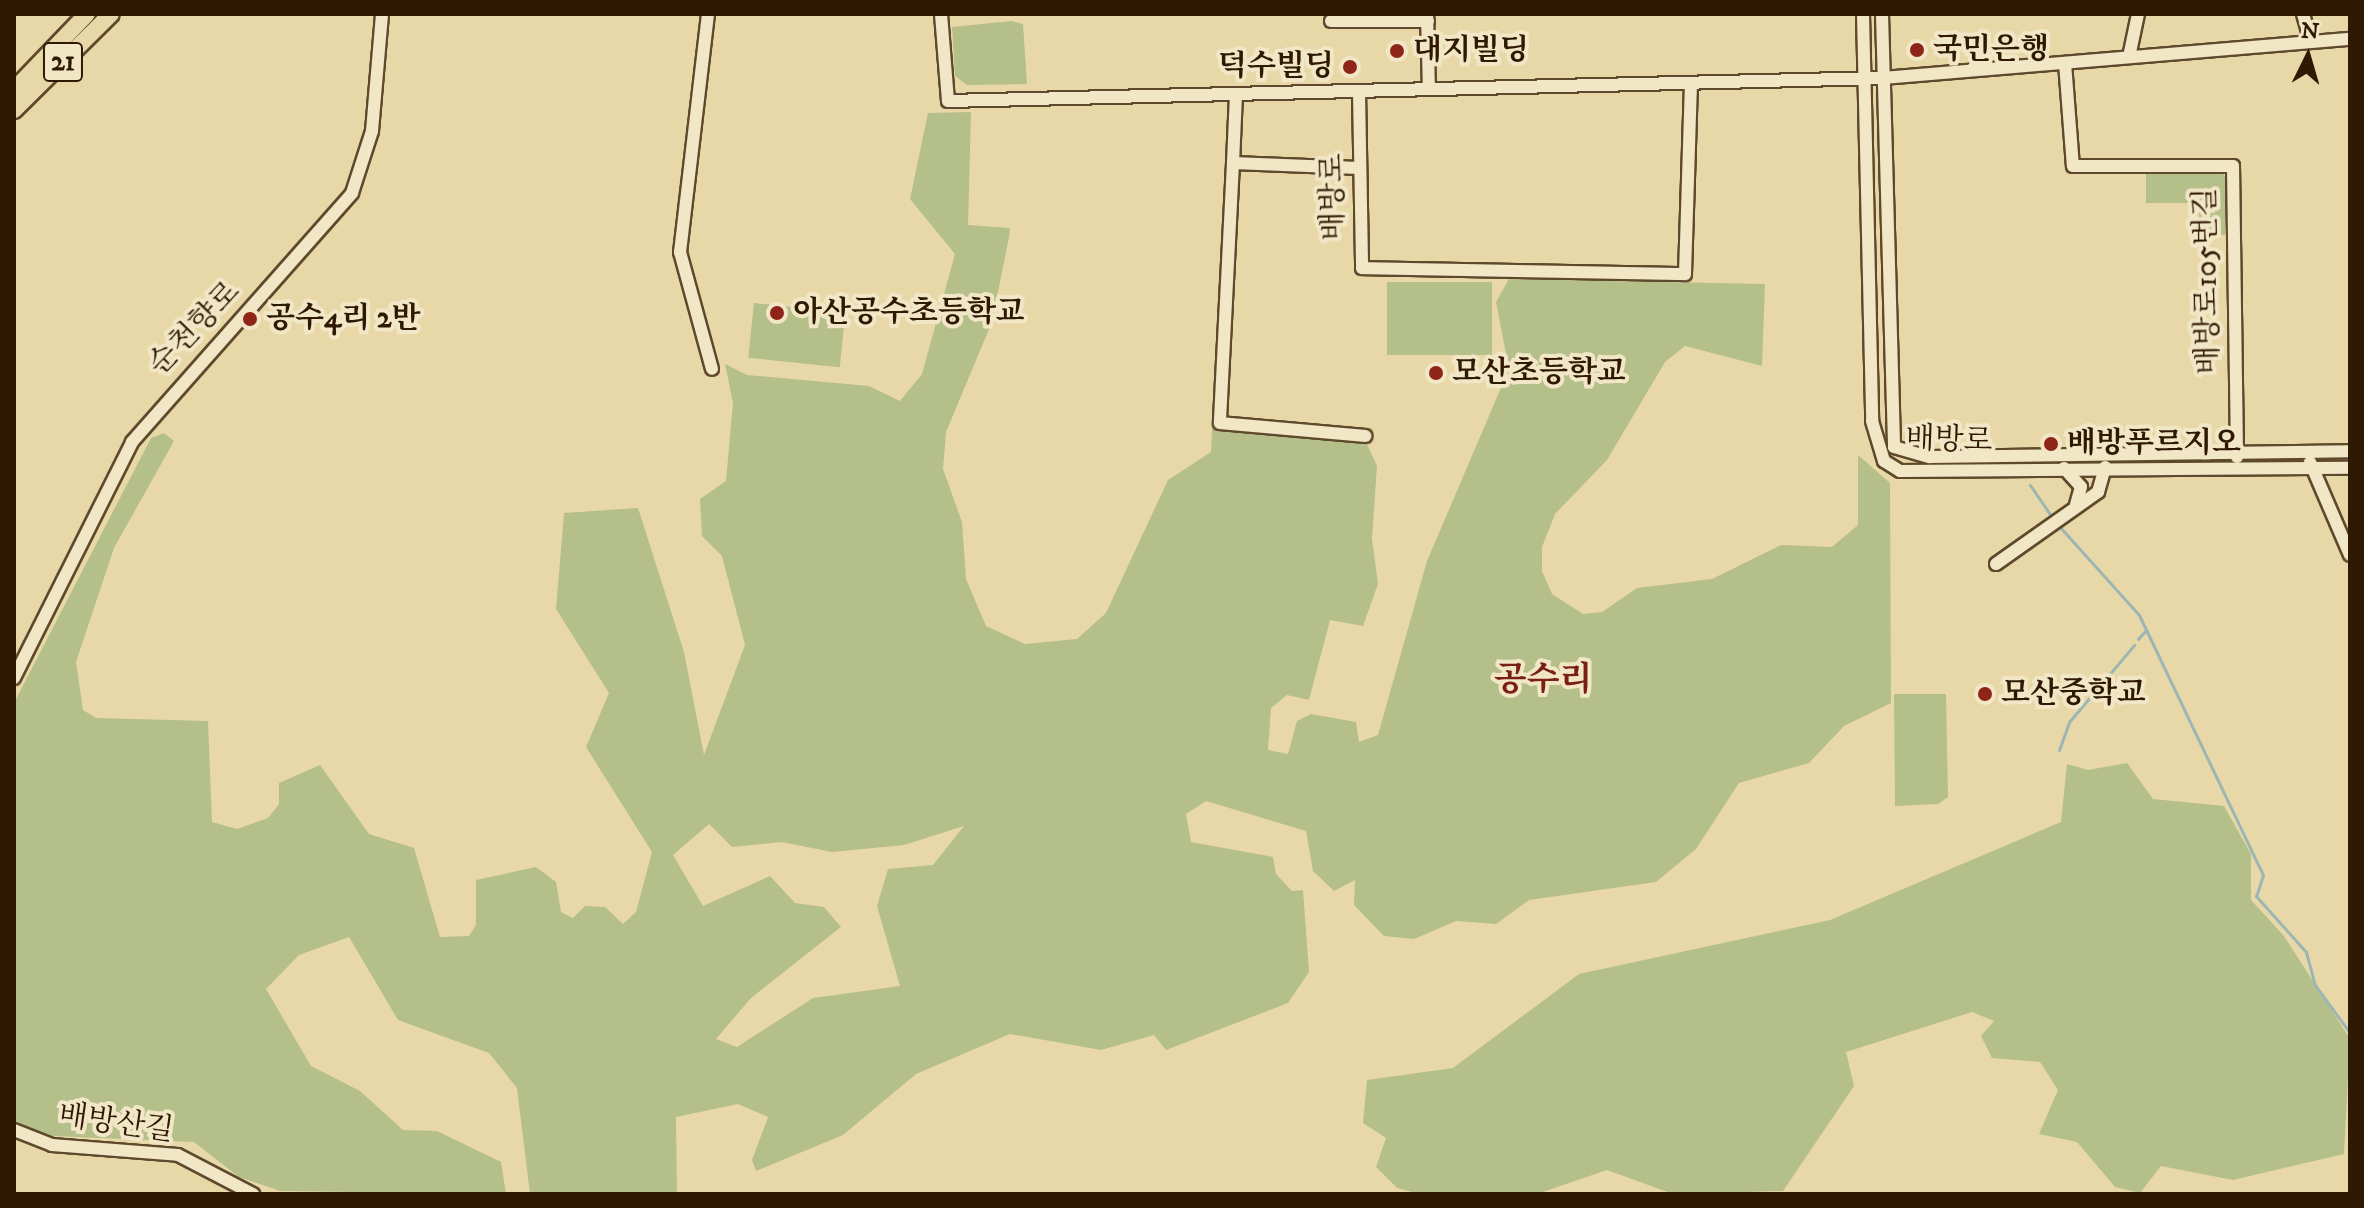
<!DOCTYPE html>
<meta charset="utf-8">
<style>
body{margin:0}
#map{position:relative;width:2364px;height:1208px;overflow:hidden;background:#e9d8a7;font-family:"IM FELL DW Pica","Noto Serif KR",serif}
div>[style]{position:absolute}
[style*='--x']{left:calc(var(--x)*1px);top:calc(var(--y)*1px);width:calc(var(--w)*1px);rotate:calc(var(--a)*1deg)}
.green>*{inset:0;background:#b4bf89;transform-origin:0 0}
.stream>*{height:3px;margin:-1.5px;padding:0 1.5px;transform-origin:1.5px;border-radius:1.5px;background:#9cb7b3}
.roads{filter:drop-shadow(2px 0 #5e492c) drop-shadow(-2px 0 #5e492c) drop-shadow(0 2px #5e492c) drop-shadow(0 -2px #5e492c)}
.minor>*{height:12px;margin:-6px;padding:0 6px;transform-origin:6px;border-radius:6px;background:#f1e6c6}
.highway>*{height:16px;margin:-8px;padding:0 8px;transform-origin:8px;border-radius:8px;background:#e9d8a7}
.dots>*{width:22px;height:22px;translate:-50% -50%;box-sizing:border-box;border:4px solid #f1e6c6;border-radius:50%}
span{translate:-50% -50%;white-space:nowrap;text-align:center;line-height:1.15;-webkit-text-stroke:8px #f1e6c6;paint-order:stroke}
.shield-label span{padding:2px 6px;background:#f1e6c6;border:2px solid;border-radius:6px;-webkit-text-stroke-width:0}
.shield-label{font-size:28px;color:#301903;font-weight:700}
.poi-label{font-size:30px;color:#301903;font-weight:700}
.left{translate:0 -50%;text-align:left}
.right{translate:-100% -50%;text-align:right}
.street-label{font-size:30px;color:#301903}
.quarter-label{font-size:34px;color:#7a1f14;font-weight:700}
.frame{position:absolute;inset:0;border:16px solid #301903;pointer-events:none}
.north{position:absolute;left:2268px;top:16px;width:80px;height:80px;-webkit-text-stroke:6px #f1e6c6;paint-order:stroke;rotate:5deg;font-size:22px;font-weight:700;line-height:32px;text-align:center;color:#301903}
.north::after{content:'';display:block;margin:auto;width:28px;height:36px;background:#301903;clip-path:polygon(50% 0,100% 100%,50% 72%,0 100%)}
</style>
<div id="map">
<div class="green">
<div style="clip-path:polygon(1012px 21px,1023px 24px,1027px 84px,967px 85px,955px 76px,952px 27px)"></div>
<div style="clip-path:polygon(evenodd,971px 112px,968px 225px,1010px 228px,1009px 237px,992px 322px,946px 432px,943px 469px,962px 522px,966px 579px,986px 626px,1025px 644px,1077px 639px,1106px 613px,1168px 480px,1211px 452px,1212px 429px,1367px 444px,1377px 466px,1372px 539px,1378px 584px,1363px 626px,1330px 620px,1309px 700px,1287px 695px,1271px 708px,1268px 750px,1288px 754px,1297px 721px,1311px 714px,1356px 722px,1359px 742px,1378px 735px,1427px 561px,1509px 369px,1496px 302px,1509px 279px,1765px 284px,1762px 366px,1685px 346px,1665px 362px,1607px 460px,1555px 514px,1542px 547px,1542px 571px,1552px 594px,1583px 614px,1602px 612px,1637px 588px,1712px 579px,1781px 545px,1832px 547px,1858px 525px,1858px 455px,1890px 483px,1891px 703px,1844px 726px,1809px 763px,1739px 783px,1696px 849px,1656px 882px,1529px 900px,1496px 924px,1456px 921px,1414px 939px,1384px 936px,1354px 905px,1355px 880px,1334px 891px,1313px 871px,1306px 831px,1206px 801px,1186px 814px,1191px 842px,1273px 857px,1276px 874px,1292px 891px,1303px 890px,1309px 972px,1288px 1003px,1166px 1050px,1154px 1035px,1101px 1050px,1010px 1034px,916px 1074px,843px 1135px,756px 1171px,752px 1160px,768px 1117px,738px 1104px,676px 1117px,677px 1194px,530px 1194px,517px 1088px,489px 1053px,398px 1020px,349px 937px,299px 955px,266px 989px,311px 1066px,360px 1091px,403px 1130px,437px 1131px,501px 1162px,506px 1194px,280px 1191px,239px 1177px,194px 1142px,53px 1136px,14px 1122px,14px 703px,151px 438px,164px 433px,174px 441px,114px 548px,76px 662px,83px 710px,96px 718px,208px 721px,212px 822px,237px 829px,268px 818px,279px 804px,279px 783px,320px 765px,369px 834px,414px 848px,440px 937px,469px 936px,476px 925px,476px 880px,536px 867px,556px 882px,561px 912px,573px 918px,585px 906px,605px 907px,623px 924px,636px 912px,652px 852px,586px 747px,609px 693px,556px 609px,564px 513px,638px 508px,684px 652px,704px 755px,745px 645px,722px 556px,702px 536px,700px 499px,726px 481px,733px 403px,725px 364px,747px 375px,869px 386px,900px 401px,922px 374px,955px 254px,910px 199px,928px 113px,971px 112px,709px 824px,732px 847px,782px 842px,832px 852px,904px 845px,964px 826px,933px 865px,888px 869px,877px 906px,900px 986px,813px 998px,737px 1047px,716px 1039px,751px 998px,841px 927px,824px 907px,795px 903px,770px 876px,703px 906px,673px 855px,709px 824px)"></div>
<div style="clip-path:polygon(2146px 170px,2218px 170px,2225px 176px,2225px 235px,2199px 235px,2199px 203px,2146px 203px)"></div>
<div style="left:1387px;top:282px;width:105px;height:73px"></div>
<div style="left:754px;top:303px;width:92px;height:55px;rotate:6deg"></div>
<div style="clip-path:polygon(1894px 694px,1946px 694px,1948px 797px,1938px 804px,1895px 806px)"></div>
<div style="clip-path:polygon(2127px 763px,2153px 799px,2224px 806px,2251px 854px,2251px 900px,2284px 936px,2350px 1039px,2344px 1154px,2233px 1180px,2161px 1166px,2140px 1193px,2115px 1187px,2077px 1142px,2039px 1134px,2058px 1090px,2040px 1062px,1992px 1058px,1981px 1036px,1994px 1021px,1972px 1012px,1846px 1052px,1854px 1086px,1783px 1191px,1673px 1194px,1607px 1170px,1537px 1194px,1420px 1194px,1397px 1188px,1376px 1167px,1386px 1138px,1363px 1123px,1367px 1080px,1453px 1068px,1579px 974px,1830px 920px,2061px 822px,2067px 764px,2088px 770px)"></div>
</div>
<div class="stream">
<div style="--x:2030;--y:485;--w:42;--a:55.6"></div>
<div style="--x:2059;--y:526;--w:120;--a:48"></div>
<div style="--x:2139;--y:615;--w:288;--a:64.5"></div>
<div style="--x:2263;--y:875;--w:22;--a:108"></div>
<div style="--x:2256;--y:896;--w:75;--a:48.2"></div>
<div style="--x:2306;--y:952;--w:34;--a:75"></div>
<div style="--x:2315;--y:985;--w:59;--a:53.9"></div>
<div style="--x:2138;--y:639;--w:12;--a:-48"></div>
<div style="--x:2059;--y:750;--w:30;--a:-70"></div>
<div style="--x:2069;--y:722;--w:101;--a:-49.8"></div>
<div style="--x:2347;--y:1194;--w:3;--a:-18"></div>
</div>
<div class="roads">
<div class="minor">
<div style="--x:708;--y:14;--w:240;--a:96.7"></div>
<div style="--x:680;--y:252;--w:121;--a:74.7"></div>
<div style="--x:941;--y:14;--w:87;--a:85.4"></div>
<div style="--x:948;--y:101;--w:935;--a:-1.41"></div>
<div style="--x:1883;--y:78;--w:469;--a:-4.8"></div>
<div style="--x:1427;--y:14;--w:75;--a:88.5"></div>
<div style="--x:1863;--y:14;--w:407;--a:88.7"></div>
<div style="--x:1872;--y:421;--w:42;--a:73.3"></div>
<div style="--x:1884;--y:461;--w:19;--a:32"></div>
<div style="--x:1900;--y:471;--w:450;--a:-0.4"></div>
<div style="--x:1882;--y:14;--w:433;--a:88.4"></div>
<div style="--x:1894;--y:447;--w:37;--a:16"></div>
<div style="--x:1930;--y:457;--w:420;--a:-0.8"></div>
<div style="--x:2303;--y:14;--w:29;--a:74"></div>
<div style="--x:1331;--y:21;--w:97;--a:0"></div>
<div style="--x:2129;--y:57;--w:44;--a:-78.2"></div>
<div style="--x:2065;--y:63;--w:103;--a:85.6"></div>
<div style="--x:2073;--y:166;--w:160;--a:0"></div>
<div style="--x:2233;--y:166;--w:291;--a:89.2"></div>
<div style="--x:1359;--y:91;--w:177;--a:89"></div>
<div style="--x:1362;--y:268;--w:323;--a:1.1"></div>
<div style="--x:1685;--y:274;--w:191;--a:-88.2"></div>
<div style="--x:1233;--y:163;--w:69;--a:-87.5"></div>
<div style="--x:1359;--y:168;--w:126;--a:-177.7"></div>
<div style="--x:1233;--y:163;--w:260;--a:92.9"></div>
<div style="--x:1220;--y:423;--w:146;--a:5.1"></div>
<div style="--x:2310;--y:462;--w:101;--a:66.7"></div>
<div style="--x:2064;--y:468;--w:25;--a:48"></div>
<div style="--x:2081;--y:487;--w:18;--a:106"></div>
<div style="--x:1996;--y:564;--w:125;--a:-35.2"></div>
<div style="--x:2098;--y:492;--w:26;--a:-74"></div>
<div style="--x:14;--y:678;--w:264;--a:-63.4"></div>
<div style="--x:132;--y:442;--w:332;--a:-48.5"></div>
<div style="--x:352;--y:193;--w:65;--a:-72.1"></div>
<div style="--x:372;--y:131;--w:117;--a:-85.1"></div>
<div style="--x:14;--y:1130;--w:41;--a:21.5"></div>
<div style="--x:52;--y:1145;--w:126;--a:4.5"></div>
<div style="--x:178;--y:1155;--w:85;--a:27.5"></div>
</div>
<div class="highway">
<div style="--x:14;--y:90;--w:105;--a:-46.2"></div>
<div style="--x:14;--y:110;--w:136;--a:-44.7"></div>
</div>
</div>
<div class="dots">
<div style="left:1917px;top:50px;background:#8f2418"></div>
<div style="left:1397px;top:51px;background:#8f2418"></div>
<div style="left:1350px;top:67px;background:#8f2418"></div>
<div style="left:777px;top:313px;background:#8f2418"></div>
<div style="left:250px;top:319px;background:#8f2418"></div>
<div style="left:1436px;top:373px;background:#8f2418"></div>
<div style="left:2051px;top:444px;background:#8f2418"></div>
<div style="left:1985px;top:694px;background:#8f2418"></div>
</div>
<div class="shield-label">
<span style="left:63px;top:62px">21</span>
</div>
<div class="poi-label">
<span class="left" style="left:1933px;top:50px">국민은행</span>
<span class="left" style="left:1413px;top:51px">대지빌딩</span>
<span class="right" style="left:1334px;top:67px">덕수빌딩</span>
<span class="left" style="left:793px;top:313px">아산공수초등학교</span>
<span class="left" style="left:266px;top:319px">공수4리 2반</span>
<span class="left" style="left:1452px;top:373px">모산초등학교</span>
<span class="left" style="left:2067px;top:444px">배방푸르지오</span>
<span class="left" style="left:2001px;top:694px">모산중학교</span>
</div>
<div class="street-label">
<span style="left:1334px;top:197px;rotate:-91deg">배방로</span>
<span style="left:2208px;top:281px;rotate:-91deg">배방로105번길</span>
<span style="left:195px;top:329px;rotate:-46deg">순천향로</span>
<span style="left:1949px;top:441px;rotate:2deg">배방로</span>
<span style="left:116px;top:1124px;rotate:8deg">배방산길</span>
</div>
<div class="quarter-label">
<span style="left:1543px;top:681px">공수리</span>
</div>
<div class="frame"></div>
<div class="north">N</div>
</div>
